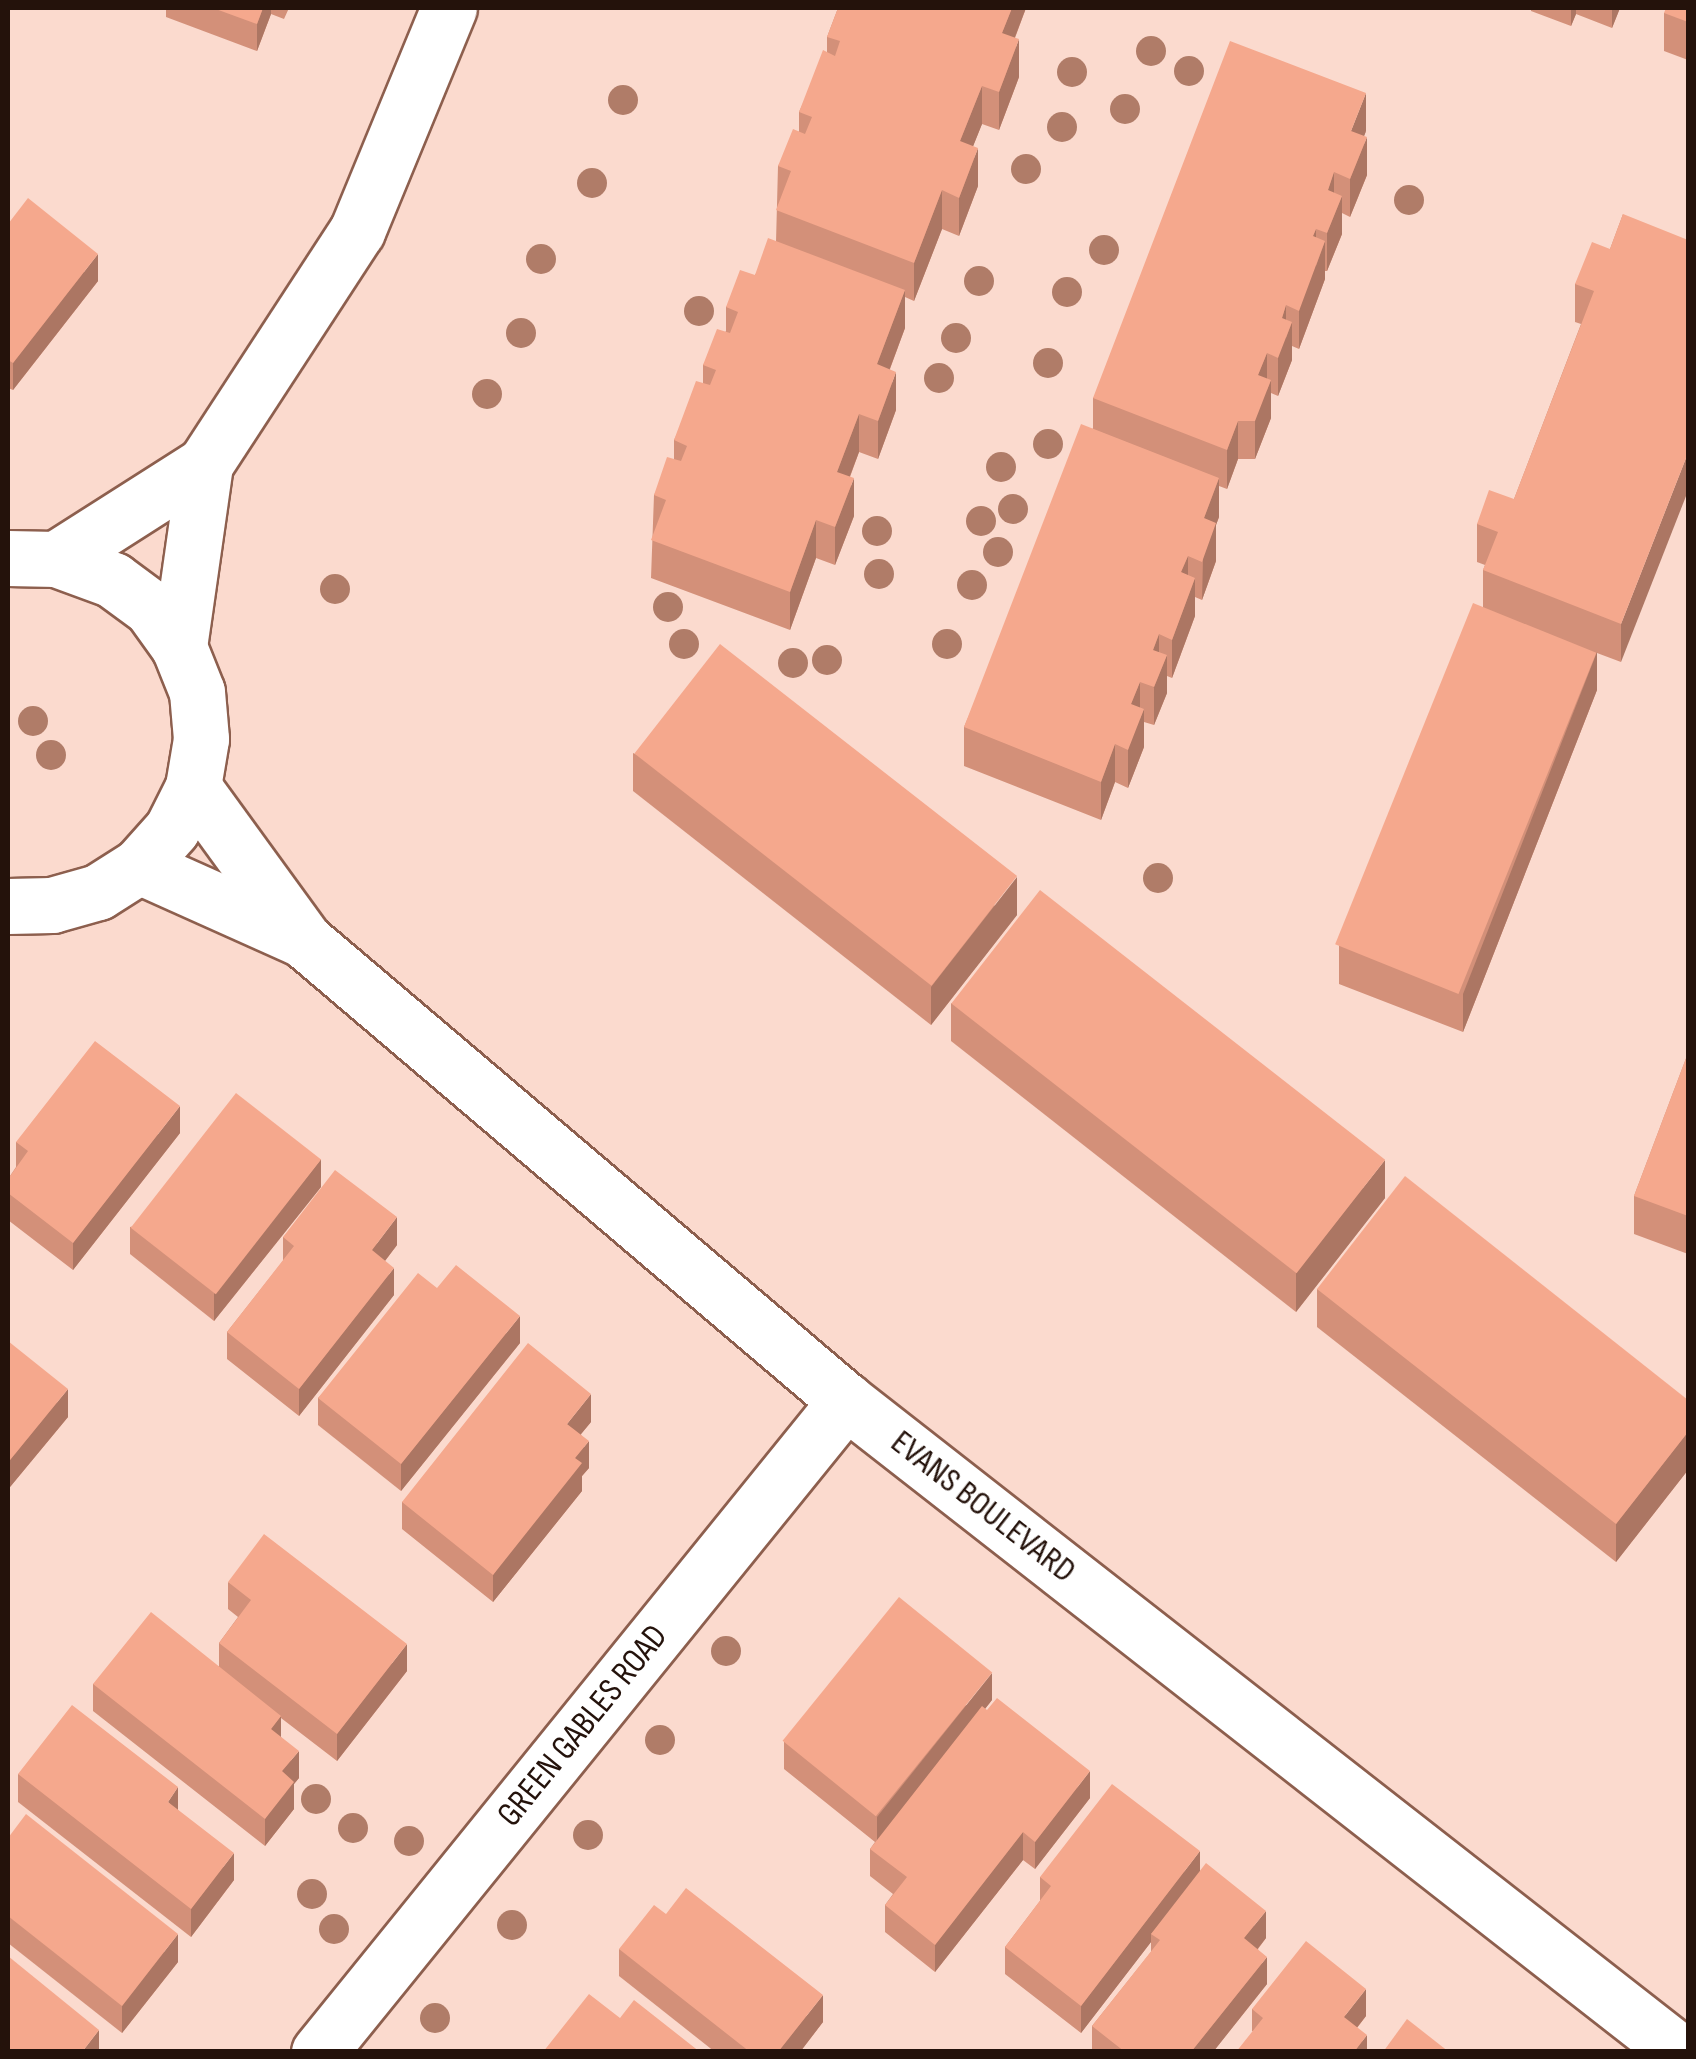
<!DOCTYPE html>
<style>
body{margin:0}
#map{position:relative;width:1696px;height:2059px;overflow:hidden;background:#fbdace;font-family:"Sofia Sans Condensed",sans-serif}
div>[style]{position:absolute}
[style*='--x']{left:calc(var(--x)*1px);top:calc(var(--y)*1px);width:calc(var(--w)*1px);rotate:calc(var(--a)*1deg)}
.roads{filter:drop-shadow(2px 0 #8d5f4e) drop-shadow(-2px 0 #8d5f4e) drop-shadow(0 2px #8d5f4e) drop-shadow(0 -2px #8d5f4e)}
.minor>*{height:55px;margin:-27.5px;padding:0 27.5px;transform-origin:27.5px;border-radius:27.5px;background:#fff}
.trees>*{width:30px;height:30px;margin:-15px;border-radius:50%;background:#b07c68}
.wall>*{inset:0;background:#d39079}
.shaded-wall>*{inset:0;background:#ac7663}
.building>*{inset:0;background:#f5a88d;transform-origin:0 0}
span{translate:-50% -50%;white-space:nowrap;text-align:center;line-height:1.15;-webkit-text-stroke:8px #fff;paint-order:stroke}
.street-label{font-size:35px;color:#24120b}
.frame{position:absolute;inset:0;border:10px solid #24120b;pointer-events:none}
</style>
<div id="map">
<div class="roads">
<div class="minor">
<div style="--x:8;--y:558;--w:48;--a:1.2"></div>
<div style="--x:56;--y:559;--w:61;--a:20.2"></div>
<div style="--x:113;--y:580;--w:47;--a:36.4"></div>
<div style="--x:151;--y:608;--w:48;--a:54.3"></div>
<div style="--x:179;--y:647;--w:48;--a:68.2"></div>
<div style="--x:197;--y:692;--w:47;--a:85.1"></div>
<div style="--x:201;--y:739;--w:49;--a:99.5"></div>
<div style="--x:193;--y:787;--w:47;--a:116.6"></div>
<div style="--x:172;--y:829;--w:50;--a:131.7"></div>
<div style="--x:139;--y:866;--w:49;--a:147.6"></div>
<div style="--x:98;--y:892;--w:48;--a:164.2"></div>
<div style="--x:52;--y:905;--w:44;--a:178.7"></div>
<div style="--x:56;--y:559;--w:177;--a:-32.5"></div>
<div style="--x:205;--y:464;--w:278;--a:-56.9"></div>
<div style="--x:357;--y:231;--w:241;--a:-67.6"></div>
<div style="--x:179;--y:647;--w:185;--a:-81.9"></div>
<div style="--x:193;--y:787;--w:190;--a:54"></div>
<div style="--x:305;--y:941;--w:710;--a:40.37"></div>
<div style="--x:846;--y:1401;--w:1057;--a:38.01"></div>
<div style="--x:139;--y:866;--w:179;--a:24.1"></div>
<div style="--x:319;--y:2052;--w:838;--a:-51.01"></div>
</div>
</div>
<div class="trees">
<div style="left:1151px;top:51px"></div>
<div style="left:1189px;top:71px"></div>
<div style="left:1072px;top:72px"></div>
<div style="left:623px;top:100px"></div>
<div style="left:1125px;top:109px"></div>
<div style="left:1062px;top:127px"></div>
<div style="left:1026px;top:169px"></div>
<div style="left:592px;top:183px"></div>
<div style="left:1409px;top:200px"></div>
<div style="left:1104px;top:250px"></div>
<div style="left:541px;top:259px"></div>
<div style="left:979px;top:281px"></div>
<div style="left:1067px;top:292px"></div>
<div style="left:699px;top:311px"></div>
<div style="left:521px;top:333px"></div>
<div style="left:956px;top:338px"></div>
<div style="left:1048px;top:363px"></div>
<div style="left:939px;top:378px"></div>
<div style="left:487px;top:394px"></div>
<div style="left:1048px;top:444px"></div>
<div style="left:1001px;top:467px"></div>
<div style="left:1013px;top:509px"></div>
<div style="left:981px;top:521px"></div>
<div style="left:877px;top:531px"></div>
<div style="left:998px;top:552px"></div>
<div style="left:879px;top:574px"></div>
<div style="left:972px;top:585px"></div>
<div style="left:335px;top:589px"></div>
<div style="left:668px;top:607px"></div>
<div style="left:684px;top:644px"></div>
<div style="left:947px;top:644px"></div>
<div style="left:827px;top:660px"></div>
<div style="left:793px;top:663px"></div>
<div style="left:33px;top:721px"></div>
<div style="left:51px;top:755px"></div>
<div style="left:1158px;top:878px"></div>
<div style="left:726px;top:1651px"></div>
<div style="left:660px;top:1740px"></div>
<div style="left:316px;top:1799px"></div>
<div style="left:353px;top:1828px"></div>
<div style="left:588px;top:1835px"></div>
<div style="left:409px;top:1841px"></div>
<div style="left:312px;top:1894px"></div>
<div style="left:512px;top:1925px"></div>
<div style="left:334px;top:1929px"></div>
<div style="left:435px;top:2018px"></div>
</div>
<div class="wall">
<div style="clip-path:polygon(166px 8px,289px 8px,284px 19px,271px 14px,257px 51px,166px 17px)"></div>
<div style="clip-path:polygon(838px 8px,1026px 8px,1015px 38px,1019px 77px,999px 130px,982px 124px,973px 146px,978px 186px,959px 236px,942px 229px,914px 301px,905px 297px,905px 328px,890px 369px,896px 410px,878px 459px,859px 452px,850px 477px,854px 516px,835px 565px,816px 558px,790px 630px,651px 578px,654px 495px,674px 459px,674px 440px,703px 383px,703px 365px,726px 331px,726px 307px,755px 275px,776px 242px,778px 166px,799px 131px,799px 112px,827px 52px,827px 37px)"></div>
<div style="clip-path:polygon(1531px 8px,1620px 8px,1612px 28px,1576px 14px,1571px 26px,1531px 11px)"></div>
<div style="clip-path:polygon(1688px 8px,1688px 60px,1664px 51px,1664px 13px)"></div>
<div style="clip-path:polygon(1366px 131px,1364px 136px,1367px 175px,1350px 217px,1342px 213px,1342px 234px,1327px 271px,1325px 271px,1325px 279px,1299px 349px,1292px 346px,1292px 360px,1278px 396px,1271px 393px,1271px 418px,1255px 459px,1238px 459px,1227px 489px,1219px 486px,1219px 517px,1216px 525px,1216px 561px,1202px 600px,1195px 597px,1195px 616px,1172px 678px,1167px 676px,1167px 693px,1154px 725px,1144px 722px,1144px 747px,1128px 788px,1115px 782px,1101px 820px,964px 766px,964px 727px,1093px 428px,1093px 398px)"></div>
<div style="clip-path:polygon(1623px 214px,1621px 662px,1597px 653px,1597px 690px,1463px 1032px,1339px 984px,1339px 946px,1483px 607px,1483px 570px,1485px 565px,1477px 562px,1477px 524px,1514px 499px,1581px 324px,1575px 322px,1575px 284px,1610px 249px)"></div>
<div style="clip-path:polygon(8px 224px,98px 281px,13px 390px,8px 388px)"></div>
<div style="clip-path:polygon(633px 753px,1017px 915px,931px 1025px,633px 791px)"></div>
<div style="clip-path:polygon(951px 1003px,1385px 1198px,1296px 1312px,951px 1041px)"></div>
<div style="clip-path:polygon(1688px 1053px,1688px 1254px,1634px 1234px,1634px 1196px)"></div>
<div style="clip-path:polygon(180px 1133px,73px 1270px,8px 1220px,8px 1179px,16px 1167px,16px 1142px)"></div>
<div style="clip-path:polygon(321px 1187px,214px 1321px,130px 1254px,130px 1227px)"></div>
<div style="clip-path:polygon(283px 1237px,397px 1245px,385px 1261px,394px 1295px,299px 1416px,227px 1359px,227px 1332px,283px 1261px)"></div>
<div style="clip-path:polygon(437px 1288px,520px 1343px,401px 1491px,318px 1425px,318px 1398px)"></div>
<div style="clip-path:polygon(1317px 1289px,1688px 1400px,1688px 1470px,1616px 1562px,1317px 1327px)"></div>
<div style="clip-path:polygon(8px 1341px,68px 1417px,10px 1487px,8px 1485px)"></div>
<div style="clip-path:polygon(591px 1422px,581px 1434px,589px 1468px,582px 1476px,582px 1491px,493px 1602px,402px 1529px,402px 1502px)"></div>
<div style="clip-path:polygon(228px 1582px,407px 1671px,337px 1761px,281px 1718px,281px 1737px,299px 1778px,294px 1784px,294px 1809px,265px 1846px,93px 1711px,93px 1684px,219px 1666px,219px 1643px,238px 1617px,228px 1609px)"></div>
<div style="clip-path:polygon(992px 1700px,985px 1709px,1090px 1798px,1035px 1869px,1023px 1860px,935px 1972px,885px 1932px,885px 1905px,893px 1894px,870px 1876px,870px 1849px,875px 1842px,784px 1769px,784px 1742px)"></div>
<div style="clip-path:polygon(18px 1774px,178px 1810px,234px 1880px,191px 1937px,18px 1802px)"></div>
<div style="clip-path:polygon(8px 1838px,178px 1962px,122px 2033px,8px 1943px)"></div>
<div style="clip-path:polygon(1200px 1871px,1266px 1938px,1258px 1949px,1267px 1984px,1213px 2052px,1092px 2052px,1092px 2026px,1151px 1952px,1151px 1942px,1081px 2033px,1005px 1974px,1005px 1947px,1040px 1901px,1040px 1877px)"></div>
<div style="clip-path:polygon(619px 1949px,823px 2022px,800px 2052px,715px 2052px,619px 1976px)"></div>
<div style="clip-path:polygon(1252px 2009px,1366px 2016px,1357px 2028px,1367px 2052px,1252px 2031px)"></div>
</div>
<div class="shaded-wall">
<div style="clip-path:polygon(263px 8px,271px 8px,271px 14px,257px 51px,257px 24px)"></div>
<div style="clip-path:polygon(1012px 8px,1026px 8px,1002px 71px,1002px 33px)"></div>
<div style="clip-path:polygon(1571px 8px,1576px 8px,1576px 14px,1571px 26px)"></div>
<div style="clip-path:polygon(1612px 8px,1620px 8px,1612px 28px)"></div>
<div style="clip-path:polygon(1019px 39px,1019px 77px,999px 130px,999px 92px)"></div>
<div style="clip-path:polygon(982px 86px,982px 124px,960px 179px,960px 141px)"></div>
<div style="clip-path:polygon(1366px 93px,1366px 131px,1351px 170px,1351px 131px)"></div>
<div style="clip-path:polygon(1367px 137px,1367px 175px,1350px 217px,1350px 179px)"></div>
<div style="clip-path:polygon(978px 148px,978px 186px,959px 236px,959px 198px)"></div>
<div style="clip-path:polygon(1334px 172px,1334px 210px,1328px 190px)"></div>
<div style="clip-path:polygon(942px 190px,942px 229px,914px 301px,914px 263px)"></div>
<div style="clip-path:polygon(1342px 196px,1342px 234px,1327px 271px,1327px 233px)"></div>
<div style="clip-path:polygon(1316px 229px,1316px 266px,1325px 241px,1325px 279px,1299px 349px,1299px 311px,1313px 236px)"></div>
<div style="clip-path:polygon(98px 254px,98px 281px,13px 390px,13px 363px)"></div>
<div style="clip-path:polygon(905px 290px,905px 328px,877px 403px,877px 364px)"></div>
<div style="clip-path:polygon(1286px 305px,1286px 338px,1292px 322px,1292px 360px,1278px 396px,1278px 358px,1282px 318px)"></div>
<div style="clip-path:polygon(1267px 353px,1267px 390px,1271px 380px,1271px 418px,1255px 459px,1255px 421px,1258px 375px)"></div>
<div style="clip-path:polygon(896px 372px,896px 410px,878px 459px,878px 421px)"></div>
<div style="clip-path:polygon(859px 414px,859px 452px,837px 510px,837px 472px)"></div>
<div style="clip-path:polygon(1238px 421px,1238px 459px,1227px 489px,1227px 450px)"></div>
<div style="clip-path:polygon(1688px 453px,1688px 491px,1621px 662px,1621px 624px)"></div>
<div style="clip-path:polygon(854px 478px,854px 516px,835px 565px,835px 527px)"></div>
<div style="clip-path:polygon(1219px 478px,1219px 517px,1216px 525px,1216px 561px,1202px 600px,1204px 518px)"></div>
<div style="clip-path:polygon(816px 520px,816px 558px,790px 630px,790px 592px)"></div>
<div style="clip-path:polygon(1188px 556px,1188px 594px,1181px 572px)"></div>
<div style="clip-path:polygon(1195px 578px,1195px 616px,1172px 678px,1172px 640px)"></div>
<div style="clip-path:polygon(1159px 634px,1159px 672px,1153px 688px,1153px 650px)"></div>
<div style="clip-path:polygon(1597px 652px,1597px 690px,1463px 1032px,1463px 994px)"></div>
<div style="clip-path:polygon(1167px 655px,1167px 693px,1154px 725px,1154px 687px)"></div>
<div style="clip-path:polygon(1140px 682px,1140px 719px,1144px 709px,1144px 747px,1128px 788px,1128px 750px,1131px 704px)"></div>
<div style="clip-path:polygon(1115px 744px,1115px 782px,1101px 820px,1101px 782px)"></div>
<div style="clip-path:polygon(1017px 877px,1017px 915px,931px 1025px,931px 987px)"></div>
<div style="clip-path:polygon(180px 1106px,180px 1133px,73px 1270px,73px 1243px)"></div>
<div style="clip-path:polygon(321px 1159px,321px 1187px,214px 1321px,214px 1294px)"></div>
<div style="clip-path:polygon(1385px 1160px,1385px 1198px,1296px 1312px,1296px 1273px)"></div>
<div style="clip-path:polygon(397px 1217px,397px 1245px,372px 1278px,372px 1250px)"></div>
<div style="clip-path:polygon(394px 1268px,394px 1295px,299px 1416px,299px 1389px)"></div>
<div style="clip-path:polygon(520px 1316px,520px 1343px,401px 1491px,401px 1464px)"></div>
<div style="clip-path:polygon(68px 1389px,68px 1417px,10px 1487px,10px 1460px)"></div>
<div style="clip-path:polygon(591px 1394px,591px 1422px,567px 1451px,567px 1424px)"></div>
<div style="clip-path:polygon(1688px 1432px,1688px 1470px,1616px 1562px,1616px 1524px)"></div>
<div style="clip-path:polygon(589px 1441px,589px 1468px,582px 1476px,582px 1491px,493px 1602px,493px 1575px,575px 1458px)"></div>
<div style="clip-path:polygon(407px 1644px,407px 1671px,337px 1761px,337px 1734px)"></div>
<div style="clip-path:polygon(992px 1673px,992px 1700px,877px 1844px,877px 1817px)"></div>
<div style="clip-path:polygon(281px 1716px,281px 1743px,271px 1729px)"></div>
<div style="clip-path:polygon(299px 1751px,299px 1778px,294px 1784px,294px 1809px,265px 1846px,265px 1819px,282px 1771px)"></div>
<div style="clip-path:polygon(1090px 1771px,1090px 1798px,1035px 1869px,1035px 1842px)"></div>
<div style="clip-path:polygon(178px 1787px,178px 1814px,168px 1802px)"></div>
<div style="clip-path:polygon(1023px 1832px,1023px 1860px,935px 1972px,935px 1945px)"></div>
<div style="clip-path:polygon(1200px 1851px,1200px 1878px,1151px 1934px,1151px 1942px,1081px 2033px,1081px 2006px)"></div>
<div style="clip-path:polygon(234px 1853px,234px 1880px,191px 1937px,191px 1909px)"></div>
<div style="clip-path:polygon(1266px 1911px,1266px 1938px,1244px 1966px,1244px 1938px)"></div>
<div style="clip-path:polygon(178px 1934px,178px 1962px,122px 2033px,122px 2006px)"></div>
<div style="clip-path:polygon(1267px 1957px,1267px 1984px,1213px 2052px,1191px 2052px)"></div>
<div style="clip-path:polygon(1366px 1989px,1366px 2016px,1344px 2044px,1344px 2017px)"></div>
<div style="clip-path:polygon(823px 1995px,823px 2022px,800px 2052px,778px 2052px)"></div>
<div style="clip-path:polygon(99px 2030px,99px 2052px,82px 2052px)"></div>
<div style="clip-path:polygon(1367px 2035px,1367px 2052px,1354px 2052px)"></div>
</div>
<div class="building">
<div style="clip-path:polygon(213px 8px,263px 8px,257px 24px)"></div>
<div style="clip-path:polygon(838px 8px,1012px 8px,1002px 33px,1019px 39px,999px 92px,982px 86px,960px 141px,978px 148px,959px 198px,942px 190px,914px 263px,776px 210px,791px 171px,778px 166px,793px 129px,805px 134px,812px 117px,799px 112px,823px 50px,835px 56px,840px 41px,827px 37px)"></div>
<div style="clip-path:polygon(1666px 8px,1688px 8px,1688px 22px,1664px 13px)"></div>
<div style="clip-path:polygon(1230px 41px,1366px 93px,1351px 131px,1367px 137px,1350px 179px,1334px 172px,1328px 190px,1342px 196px,1327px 233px,1316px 229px,1313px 236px,1325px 241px,1299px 311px,1286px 305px,1282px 318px,1292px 322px,1278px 358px,1267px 353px,1258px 375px,1271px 380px,1255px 421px,1238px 421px,1227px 450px,1093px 398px)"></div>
<div style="clip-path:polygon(28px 198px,98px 254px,13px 363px,8px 360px,8px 224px)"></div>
<div style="clip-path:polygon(1623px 214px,1688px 240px,1688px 453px,1621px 624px,1483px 570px,1498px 532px,1477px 524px,1489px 490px,1514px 499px,1594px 291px,1575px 284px,1592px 242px,1610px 249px)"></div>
<div style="clip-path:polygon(768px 238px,905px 290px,877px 364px,896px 372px,878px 421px,859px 414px,837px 472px,854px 478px,835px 527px,816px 520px,790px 592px,651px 540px,666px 500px,654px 495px,667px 457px,681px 461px,687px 446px,674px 440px,696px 381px,710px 385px,716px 370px,703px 365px,717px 329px,730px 333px,738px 312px,726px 307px,740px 270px,755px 275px)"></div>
<div style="clip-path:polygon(1081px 424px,1219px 478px,1204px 518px,1216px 523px,1202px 562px,1188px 556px,1181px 572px,1195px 578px,1172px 640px,1159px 634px,1153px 650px,1167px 655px,1154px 687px,1140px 682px,1131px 704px,1144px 709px,1128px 750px,1115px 744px,1101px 782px,964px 727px)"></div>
<div style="left:1473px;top:603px;width:133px;height:368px;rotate:22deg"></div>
<div style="left:720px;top:644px;width:377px;height:139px;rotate:38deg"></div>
<div style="left:1040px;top:890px;width:438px;height:144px;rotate:38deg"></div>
<div style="clip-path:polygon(95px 1041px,180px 1106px,73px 1243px,8px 1193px,8px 1179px,28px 1151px,16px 1142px)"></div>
<div style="clip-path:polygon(1688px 1053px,1688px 1216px,1634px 1196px)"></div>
<div style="left:236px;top:1093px;width:108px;height:171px;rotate:38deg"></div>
<div style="clip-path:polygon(335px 1170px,397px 1217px,372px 1250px,394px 1268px,299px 1389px,227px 1332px,294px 1246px,283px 1237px)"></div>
<div style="clip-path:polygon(1405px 1176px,1688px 1400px,1688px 1432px,1616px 1524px,1317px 1289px)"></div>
<div style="clip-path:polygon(456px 1265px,520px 1316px,401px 1464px,318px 1398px,418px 1273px,437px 1288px)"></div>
<div style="clip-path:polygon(8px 1341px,68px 1389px,10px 1460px,8px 1458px)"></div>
<div style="clip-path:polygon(528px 1343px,591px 1394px,567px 1424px,589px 1441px,575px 1458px,582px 1463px,493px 1575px,402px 1502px)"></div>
<div style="clip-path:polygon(264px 1534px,407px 1644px,337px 1734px,219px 1643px,251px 1600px,228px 1582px)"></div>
<div style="left:899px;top:1597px;width:120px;height:185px;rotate:39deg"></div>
<div style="clip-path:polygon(151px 1612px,281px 1716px,271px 1729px,299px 1751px,282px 1771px,294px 1782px,265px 1819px,93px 1684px)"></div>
<div style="clip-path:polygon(997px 1698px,1090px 1771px,1035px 1842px,1023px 1832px,935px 1945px,885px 1905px,907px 1877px,870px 1849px,982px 1706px,987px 1710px)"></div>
<div style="clip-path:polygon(72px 1705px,178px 1787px,168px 1802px,234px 1853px,191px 1909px,18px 1774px)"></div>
<div style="clip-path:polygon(1112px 1784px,1200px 1851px,1081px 2006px,1005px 1947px,1051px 1886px,1040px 1877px)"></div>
<div style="clip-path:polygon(26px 1814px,178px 1934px,122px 2006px,8px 1916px,8px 1838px)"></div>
<div style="clip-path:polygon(1206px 1863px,1266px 1911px,1244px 1938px,1267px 1957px,1191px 2052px,1125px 2052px,1092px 2026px,1160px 1940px,1151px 1934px)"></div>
<div style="clip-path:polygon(686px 1888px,823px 1995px,778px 2052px,750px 2052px,619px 1949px,654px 1905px,666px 1914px)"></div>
<div style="clip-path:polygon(1306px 1941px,1366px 1989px,1344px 2017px,1367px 2035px,1354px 2052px,1236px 2052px,1263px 2018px,1252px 2009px)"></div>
<div style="clip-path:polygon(8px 1956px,99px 2030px,82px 2052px,8px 2052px)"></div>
<div style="clip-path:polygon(589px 1994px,620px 2018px,634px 2000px,700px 2052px,543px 2052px)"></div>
<div style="clip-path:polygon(1407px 2019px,1449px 2052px,1383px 2052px)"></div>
</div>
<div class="street-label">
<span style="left:983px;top:1507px;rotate:38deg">EVANS BOULEVARD</span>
<span style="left:583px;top:1726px;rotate:-51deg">GREEN GABLES ROAD</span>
</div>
<div class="frame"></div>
</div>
